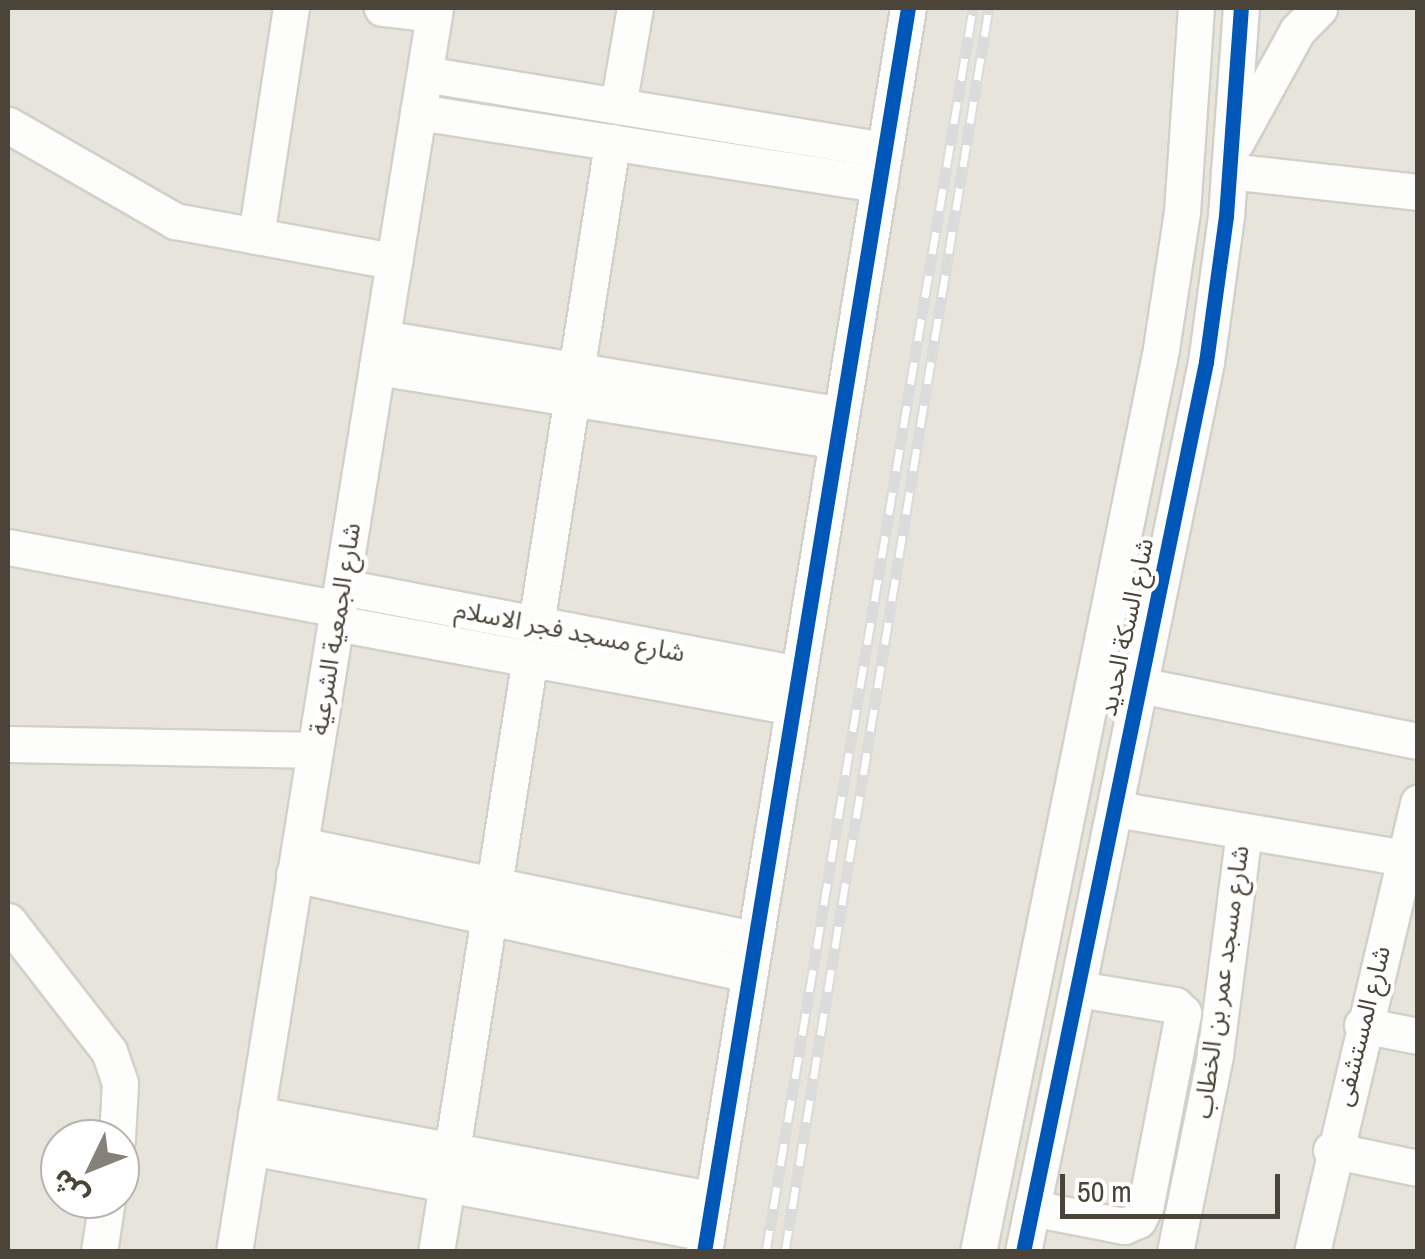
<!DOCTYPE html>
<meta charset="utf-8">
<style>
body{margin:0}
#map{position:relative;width:1425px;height:1259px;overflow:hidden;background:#f4f2ee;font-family:"Archivo Narrow","Noto Sans Arabic",sans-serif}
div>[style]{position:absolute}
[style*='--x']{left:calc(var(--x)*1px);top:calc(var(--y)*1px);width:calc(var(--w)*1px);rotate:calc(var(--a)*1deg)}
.residential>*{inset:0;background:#e7e4dc}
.roads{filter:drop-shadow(2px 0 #d2d0cb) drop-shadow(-2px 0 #d2d0cb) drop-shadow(0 2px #d2d0cb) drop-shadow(0 -2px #d2d0cb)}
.minor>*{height:35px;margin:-17.5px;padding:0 17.5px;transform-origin:17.5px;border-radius:17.5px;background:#fdfdfc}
.rail>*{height:11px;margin-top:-5.5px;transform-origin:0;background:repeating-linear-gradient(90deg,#fff 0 22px,#dbdbda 0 44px);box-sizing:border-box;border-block:2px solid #dbdbda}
.cycleway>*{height:15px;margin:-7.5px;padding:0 7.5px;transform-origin:7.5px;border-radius:7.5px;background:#0057b8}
span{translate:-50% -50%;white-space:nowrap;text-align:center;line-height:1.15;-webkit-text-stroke:8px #fff;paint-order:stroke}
.street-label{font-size:25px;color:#4b4439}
.frame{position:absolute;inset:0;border:10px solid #4b4439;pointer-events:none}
.north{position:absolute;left:40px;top:1119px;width:100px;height:100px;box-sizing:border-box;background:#fff;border:2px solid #b7b4b0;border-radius:50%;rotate:227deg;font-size:28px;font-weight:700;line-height:40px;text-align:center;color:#4b4439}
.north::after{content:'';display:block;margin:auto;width:35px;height:45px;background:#868178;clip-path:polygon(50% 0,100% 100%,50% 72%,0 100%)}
.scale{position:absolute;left:1060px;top:1174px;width:220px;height:45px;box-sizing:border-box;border:5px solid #4b4439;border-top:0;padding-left:12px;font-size:30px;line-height:35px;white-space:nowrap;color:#4b4439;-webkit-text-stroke:8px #fff;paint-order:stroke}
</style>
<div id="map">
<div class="residential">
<div style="clip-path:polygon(evenodd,8px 8px,1417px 8px,1417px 1251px,8px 1251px,8px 8px,60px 1139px,120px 1139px,120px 1199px,60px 1199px,60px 1139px)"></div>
</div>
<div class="roads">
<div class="minor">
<div style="--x:382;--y:8;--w:52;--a:6.6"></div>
<div style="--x:425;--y:74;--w:466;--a:9.4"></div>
<div style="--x:618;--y:106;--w:99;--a:-80.2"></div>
<div style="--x:418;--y:112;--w:467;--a:8.9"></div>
<div style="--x:8;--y:125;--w:193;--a:29.9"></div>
<div style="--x:175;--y:221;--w:223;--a:10.4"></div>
<div style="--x:1236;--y:142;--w:127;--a:-61.2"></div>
<div style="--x:1297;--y:31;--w:32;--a:-46"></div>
<div style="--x:1229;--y:171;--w:190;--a:6.3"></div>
<div style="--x:256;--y:236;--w:231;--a:-81.3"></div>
<div style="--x:382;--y:338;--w:465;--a:9.5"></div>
<div style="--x:377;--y:367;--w:466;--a:9.1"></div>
<div style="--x:8;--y:547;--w:336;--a:10.6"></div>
<div style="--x:342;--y:587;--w:464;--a:10.8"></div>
<div style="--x:336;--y:623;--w:465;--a:10.4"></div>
<div style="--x:536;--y:624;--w:488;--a:-81"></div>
<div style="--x:1120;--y:681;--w:304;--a:11.4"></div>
<div style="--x:8;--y:744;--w:307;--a:1.1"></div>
<div style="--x:1115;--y:809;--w:293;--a:9.6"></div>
<div style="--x:300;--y:845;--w:465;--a:11.7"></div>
<div style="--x:294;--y:874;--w:466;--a:12.4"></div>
<div style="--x:8;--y:921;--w:165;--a:52.2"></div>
<div style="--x:109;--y:1051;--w:34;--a:71"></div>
<div style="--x:120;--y:1083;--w:56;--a:93.1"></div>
<div style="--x:1362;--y:1025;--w:57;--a:11.1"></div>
<div style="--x:256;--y:1114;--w:464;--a:10.6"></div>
<div style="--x:251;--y:1147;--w:464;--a:10.7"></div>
<div style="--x:452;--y:1150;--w:497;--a:-81"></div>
<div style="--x:1331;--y:1150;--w:89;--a:11.7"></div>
<div style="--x:1032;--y:1208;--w:94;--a:11.1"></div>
<div style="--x:1124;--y:1226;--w:15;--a:-23"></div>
<div style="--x:1138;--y:1220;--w:18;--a:-63"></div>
<div style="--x:1146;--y:1204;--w:195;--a:-79"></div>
<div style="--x:1183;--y:1013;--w:11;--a:-135"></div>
<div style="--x:1175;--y:1005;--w:98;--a:-170.6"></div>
<div style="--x:99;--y:1252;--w:54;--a:-81.4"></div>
<div style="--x:234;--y:1252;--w:1260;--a:-80.82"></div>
<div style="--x:436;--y:1252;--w:69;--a:-80.8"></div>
<div style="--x:704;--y:1252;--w:1261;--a:-80.69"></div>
<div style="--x:978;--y:1252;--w:921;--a:-78.54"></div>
<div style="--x:1161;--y:349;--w:139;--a:-81.3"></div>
<div style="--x:1182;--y:212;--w:204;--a:-86.1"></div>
<div style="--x:1023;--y:1252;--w:909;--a:-78.38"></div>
<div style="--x:1206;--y:362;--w:147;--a:-82.2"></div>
<div style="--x:1226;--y:216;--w:209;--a:-85.9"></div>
<div style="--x:1175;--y:1252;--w:201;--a:-78.5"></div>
<div style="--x:1215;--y:1055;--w:226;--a:-82.6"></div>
<div style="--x:1312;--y:1252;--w:462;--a:-76.7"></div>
</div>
</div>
<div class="rail">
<div style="--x:766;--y:1252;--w:1261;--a:-80.55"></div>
<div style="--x:785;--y:1252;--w:1261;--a:-80.69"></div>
</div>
<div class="cycleway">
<div style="--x:704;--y:1252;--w:1261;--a:-80.69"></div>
<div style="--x:1023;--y:1252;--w:909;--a:-78.38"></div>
<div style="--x:1206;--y:362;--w:147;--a:-82.2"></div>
<div style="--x:1226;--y:216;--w:209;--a:-85.9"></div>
</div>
<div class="street-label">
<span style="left:1126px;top:627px;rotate:-78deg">شارع السكة الحديد</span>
<span style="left:335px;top:629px;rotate:-81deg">شارع الجمعية الشرعية</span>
<span style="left:570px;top:631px;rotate:11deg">شارع مسجد فجر الاسلام</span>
<span style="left:1221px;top:982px;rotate:-82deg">شارع مسجد عمر بن الخطاب</span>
<span style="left:1362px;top:1026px;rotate:-76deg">شارع المستشفى</span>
</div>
<div class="frame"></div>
<div class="north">ش</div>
<div class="scale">50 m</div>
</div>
